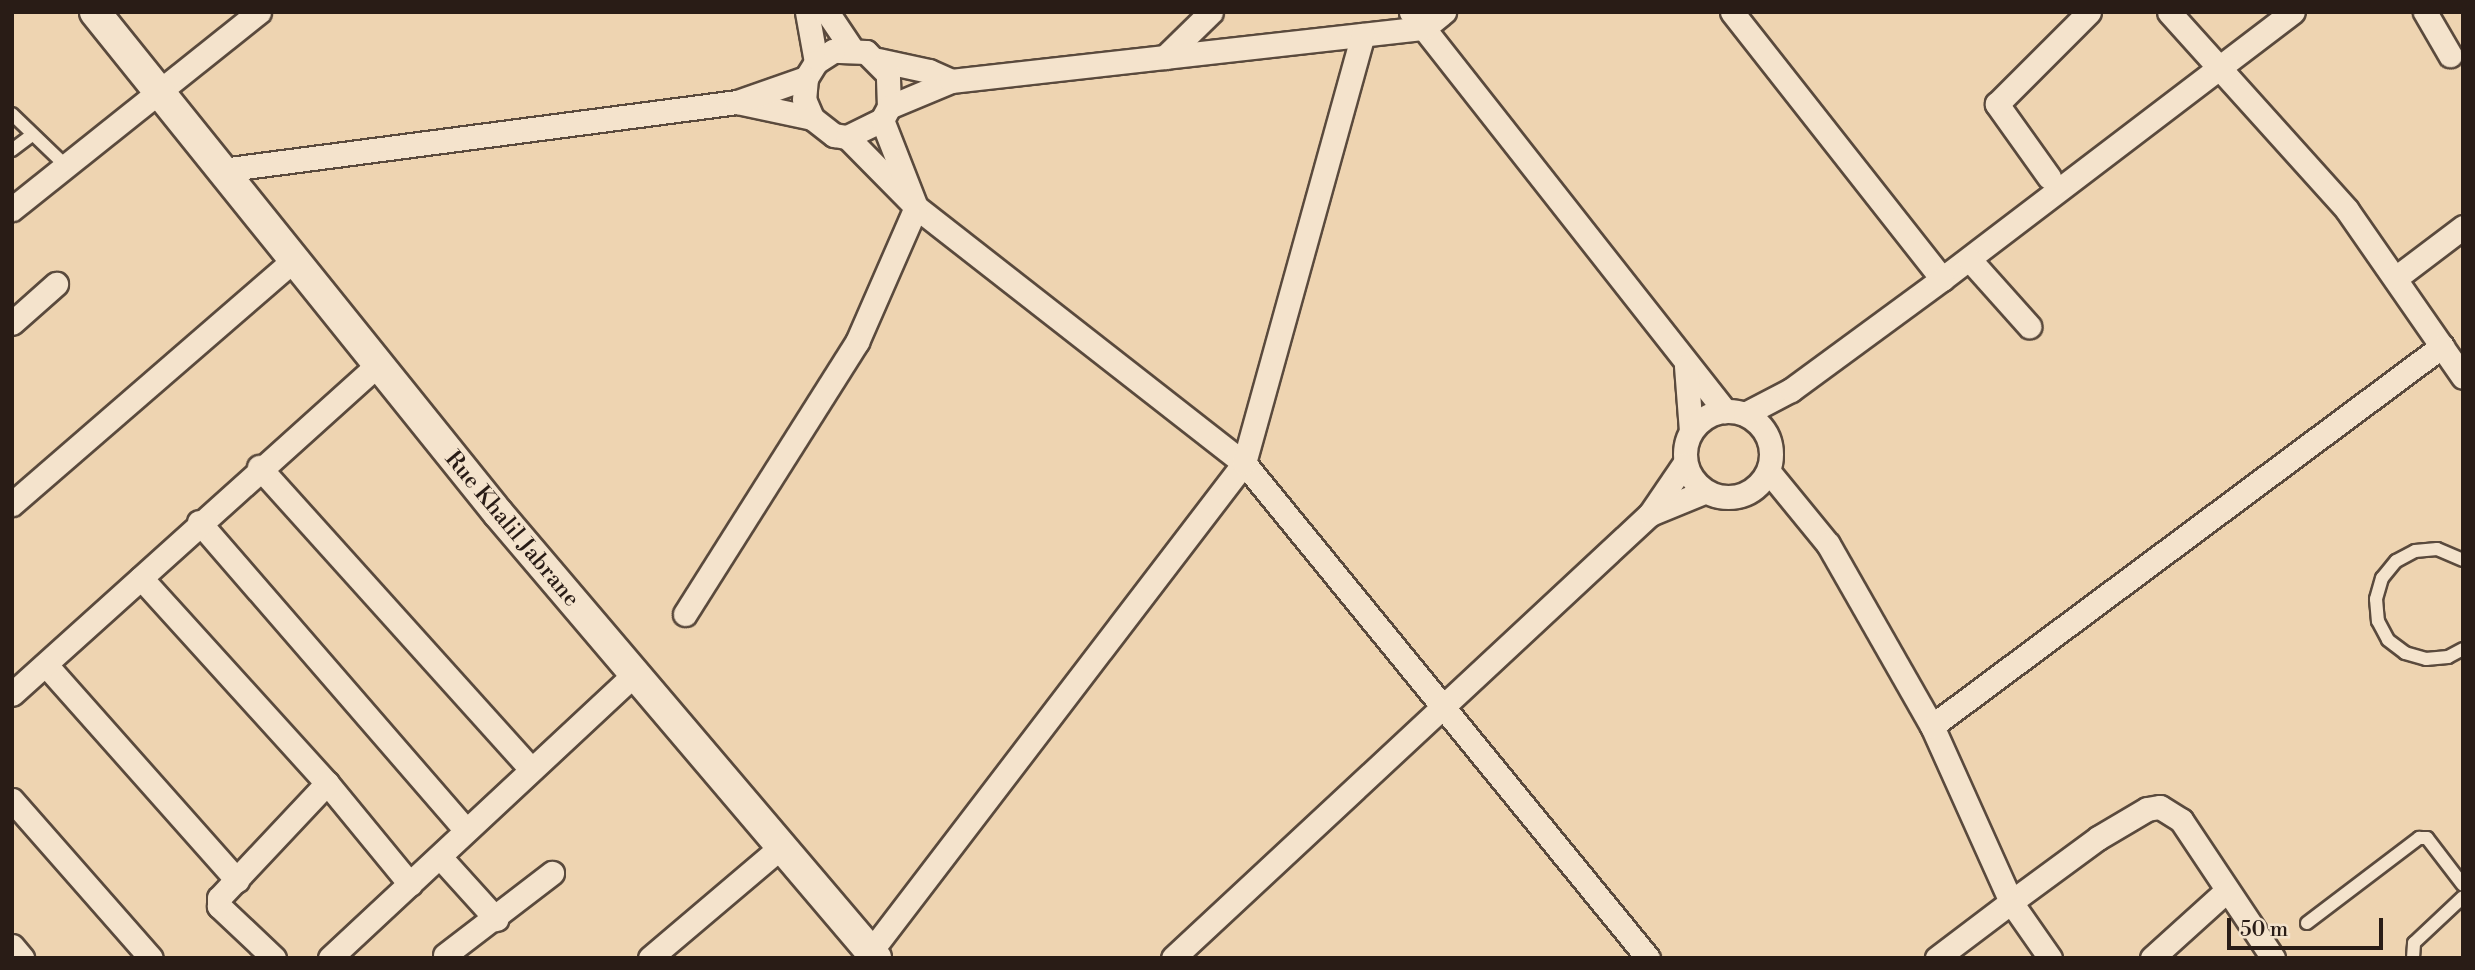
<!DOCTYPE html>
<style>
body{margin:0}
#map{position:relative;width:2475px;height:970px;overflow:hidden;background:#eed4b1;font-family:"Libre Bodoni",serif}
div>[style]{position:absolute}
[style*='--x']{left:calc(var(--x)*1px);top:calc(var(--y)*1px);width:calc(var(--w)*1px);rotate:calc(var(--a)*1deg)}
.roads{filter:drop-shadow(2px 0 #5a4a3d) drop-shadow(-2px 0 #5a4a3d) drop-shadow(0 2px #5a4a3d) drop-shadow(0 -2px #5a4a3d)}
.service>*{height:12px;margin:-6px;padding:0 6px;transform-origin:6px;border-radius:6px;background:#f4e3cc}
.minor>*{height:23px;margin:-11.5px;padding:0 11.5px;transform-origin:11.5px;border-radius:11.5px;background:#f4e3cc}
.minor>.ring{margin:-11.5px;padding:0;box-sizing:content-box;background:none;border:23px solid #f4e3cc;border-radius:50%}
.tertiary>*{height:30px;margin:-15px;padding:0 15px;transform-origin:15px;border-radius:15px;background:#f4e3cc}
span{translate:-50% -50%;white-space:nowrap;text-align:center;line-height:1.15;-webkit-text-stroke:7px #f4e3cc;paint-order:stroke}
.street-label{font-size:23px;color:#291c16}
.frame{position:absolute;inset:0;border:14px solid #291c16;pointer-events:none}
.scale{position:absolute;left:2227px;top:918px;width:156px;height:32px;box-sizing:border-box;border:4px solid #291c16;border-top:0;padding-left:9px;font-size:21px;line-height:24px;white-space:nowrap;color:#291c16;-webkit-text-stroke:5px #f4e3cc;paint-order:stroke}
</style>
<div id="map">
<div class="roads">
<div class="service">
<div style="--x:12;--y:114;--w:75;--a:43.9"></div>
<div style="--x:12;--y:150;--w:25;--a:-37"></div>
<div style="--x:2463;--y:560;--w:28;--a:-157"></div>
<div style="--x:2437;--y:549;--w:22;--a:175"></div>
<div style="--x:2415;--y:551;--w:21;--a:152"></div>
<div style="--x:2396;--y:561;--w:22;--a:129"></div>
<div style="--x:2382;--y:578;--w:22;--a:106"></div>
<div style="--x:2376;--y:599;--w:22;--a:85"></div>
<div style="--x:2378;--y:621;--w:21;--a:62"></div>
<div style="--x:2388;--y:640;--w:21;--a:37"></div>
<div style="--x:2405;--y:653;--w:22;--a:16"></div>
<div style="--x:2426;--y:659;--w:22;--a:-5"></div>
<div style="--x:2448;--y:657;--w:17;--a:-28"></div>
<div style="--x:2307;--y:923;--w:141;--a:-37.2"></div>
<div style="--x:2419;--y:838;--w:8;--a:0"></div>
<div style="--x:2427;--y:838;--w:59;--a:52.5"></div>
<div style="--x:2413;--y:958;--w:15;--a:-86"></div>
<div style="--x:2414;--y:943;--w:67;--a:-43.2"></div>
</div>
<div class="minor">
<div style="--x:807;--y:12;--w:51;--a:79.8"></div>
<div style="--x:827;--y:12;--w:45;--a:56"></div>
<div style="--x:1411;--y:12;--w:508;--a:51.8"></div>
<div style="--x:1732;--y:12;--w:340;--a:51.8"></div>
<div style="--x:1942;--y:279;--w:441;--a:-37.3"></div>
<div style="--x:2169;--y:12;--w:266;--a:48"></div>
<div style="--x:2347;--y:210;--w:203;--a:55.2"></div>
<div style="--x:2425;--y:12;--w:50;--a:59.8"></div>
<div style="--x:1165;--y:57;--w:64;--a:-44.4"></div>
<div style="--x:878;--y:60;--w:52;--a:12.2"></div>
<div style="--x:929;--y:71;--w:24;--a:24"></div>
<div style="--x:737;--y:102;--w:77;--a:12"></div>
<div style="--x:889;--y:107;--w:33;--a:-92"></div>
<div style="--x:888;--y:74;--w:31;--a:-135"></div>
<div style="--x:866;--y:52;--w:33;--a:-178"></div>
<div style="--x:833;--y:51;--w:20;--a:147"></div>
<div style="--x:816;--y:62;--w:19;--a:122"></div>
<div style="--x:806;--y:78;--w:21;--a:95"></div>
<div style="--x:804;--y:99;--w:21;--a:67"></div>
<div style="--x:812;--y:118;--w:28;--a:38"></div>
<div style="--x:834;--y:135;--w:13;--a:9"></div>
<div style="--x:847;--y:137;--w:39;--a:-26"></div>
<div style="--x:882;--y:120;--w:15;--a:-62"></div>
<div style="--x:889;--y:107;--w:67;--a:-22.8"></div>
<div style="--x:951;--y:81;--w:476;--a:-6.4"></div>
<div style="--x:1424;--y:28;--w:26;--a:-39"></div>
<div style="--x:847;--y:137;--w:98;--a:45.4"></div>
<div style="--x:916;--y:207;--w:416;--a:38"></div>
<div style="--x:1244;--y:463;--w:639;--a:50.78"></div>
<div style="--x:222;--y:170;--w:519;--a:-7.52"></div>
<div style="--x:737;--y:102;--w:73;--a:-19.2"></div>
<div style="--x:2049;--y:177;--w:90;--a:-125.5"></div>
<div style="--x:1997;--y:104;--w:130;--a:-45"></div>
<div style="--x:12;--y:209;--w:316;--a:-38.6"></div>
<div style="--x:1970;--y:260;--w:89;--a:48.2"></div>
<div style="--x:2397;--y:277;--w:83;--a:-37.1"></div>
<div style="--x:12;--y:323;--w:59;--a:-41.6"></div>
<div style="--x:1686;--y:366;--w:65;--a:85.6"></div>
<div class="ring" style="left:1685px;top:411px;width:63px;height:63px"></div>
<div style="--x:1745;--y:414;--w:52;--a:-27.6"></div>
<div style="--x:1791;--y:390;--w:187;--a:-36.3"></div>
<div style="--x:259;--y:467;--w:405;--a:48"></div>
<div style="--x:1769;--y:472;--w:93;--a:50.7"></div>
<div style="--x:1828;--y:544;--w:210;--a:60.3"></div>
<div style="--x:1932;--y:726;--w:193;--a:65.8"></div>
<div style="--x:2011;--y:902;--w:93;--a:142.9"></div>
<div style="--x:12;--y:504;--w:373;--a:-40.9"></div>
<div style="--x:1650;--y:514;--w:58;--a:-22.2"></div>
<div style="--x:199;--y:522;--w:406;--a:49.1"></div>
<div style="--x:141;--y:578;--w:277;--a:47.8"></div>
<div style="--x:327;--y:783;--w:131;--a:50.6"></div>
<div style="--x:685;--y:614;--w:322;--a:-57.7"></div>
<div style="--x:857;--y:342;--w:147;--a:-66.4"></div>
<div style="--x:916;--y:207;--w:93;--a:-111.3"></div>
<div style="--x:46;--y:665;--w:288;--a:48.4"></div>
<div style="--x:12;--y:694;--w:491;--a:-42"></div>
<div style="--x:1932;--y:726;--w:636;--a:-36.69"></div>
<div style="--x:12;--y:800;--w:210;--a:48.7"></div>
<div style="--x:440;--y:857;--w:84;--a:47.9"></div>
<div style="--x:12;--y:946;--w:16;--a:50"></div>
<div style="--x:871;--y:951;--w:614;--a:-52.61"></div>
<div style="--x:1244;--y:463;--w:444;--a:-74.5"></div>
<div style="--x:445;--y:955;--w:135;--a:-37.5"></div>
<div style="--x:274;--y:958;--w:76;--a:-136.6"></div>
<div style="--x:219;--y:906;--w:8;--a:-90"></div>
<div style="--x:219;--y:898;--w:158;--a:-46.8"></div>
<div style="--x:330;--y:958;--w:415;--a:-43"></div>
<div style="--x:650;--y:958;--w:173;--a:-40.3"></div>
<div style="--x:1173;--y:958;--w:652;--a:-42.95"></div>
<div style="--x:1650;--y:514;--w:60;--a:-55.8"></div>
<div style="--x:2050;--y:958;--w:68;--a:-124.9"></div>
<div style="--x:2011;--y:902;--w:108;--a:-36.3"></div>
<div style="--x:2098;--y:838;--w:57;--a:-30.6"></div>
<div style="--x:2147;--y:809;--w:13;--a:-9"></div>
<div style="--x:2160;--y:807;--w:25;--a:32"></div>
<div style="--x:2181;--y:820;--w:166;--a:56.3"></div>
<div style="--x:2152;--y:958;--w:98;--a:-42.1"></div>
</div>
<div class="tertiary">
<div style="--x:95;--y:12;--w:643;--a:51.19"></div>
<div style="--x:498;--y:513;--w:584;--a:49.65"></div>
</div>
</div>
<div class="street-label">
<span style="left:512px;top:529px;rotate:50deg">Rue Khalil Jabrane</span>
</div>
<div class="frame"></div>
<div class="scale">50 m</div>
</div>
